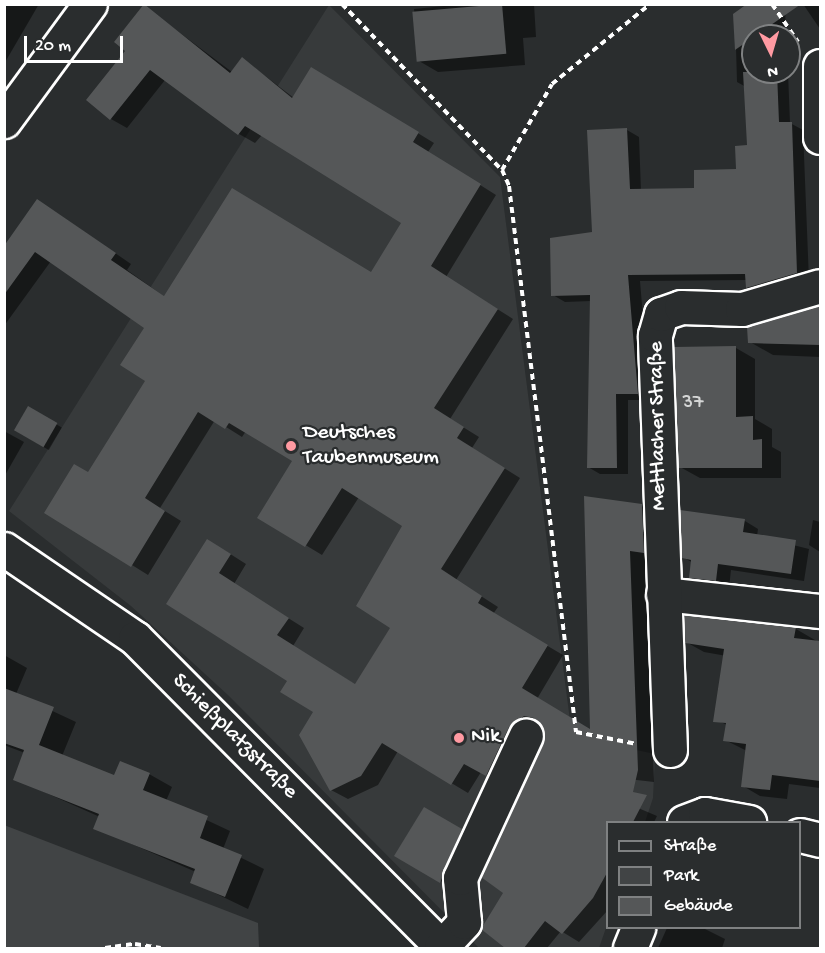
<!DOCTYPE html>
<meta charset="utf-8">
<style>
body{margin:0}
#map{position:relative;width:825px;height:953px;overflow:hidden;background:#2a2d2e;font-family:"Gochi Hand",sans-serif}
div>[style]{position:absolute}
[style*='--x']{left:calc(var(--x)*1px);top:calc(var(--y)*1px);width:calc(var(--w)*1px);rotate:calc(var(--a)*1deg)}
.built>*{inset:0;background:#373a3b}
.green>*{inset:0;background:#414445}
.shadow>*{inset:0;background:#0007;transform-origin:0 0}
.building>*{inset:0;background:#555758;transform-origin:0 0}
.path>*{height:4px;margin-top:-2px;transform-origin:0;background:repeating-linear-gradient(90deg,#fff 0 6px,transparent 0 10.5px)}
.roads{filter:drop-shadow(2px 0 #fff) drop-shadow(-2px 0 #fff) drop-shadow(0 2px #fff) drop-shadow(0 -2px #fff)}
.minor>*{height:33px;margin:-16.5px;padding:0 16.5px;transform-origin:16.5px;border-radius:16.5px;background:#2a2d2e}
.dots>*{width:16px;height:16px;translate:-50% -50%;box-sizing:border-box;border:3px solid #2a2d2e;border-radius:50%}
span{translate:-50% -50%;white-space:nowrap;text-align:center;line-height:1.15;-webkit-text-stroke:4.5px #2a2d2e;paint-order:stroke}
.number-label{font-size:20px;color:#d4d5d5}
.number-label span{-webkit-text-stroke-width:0}
.street-label{font-size:22px;color:#fff}
.poi-label{font-size:22px;color:#fff}
.left{translate:0 -50%;text-align:left}
.frame{position:absolute;inset:0;border:6px solid #fff;pointer-events:none}
.legend{position:absolute;left:606px;top:821px;width:195px;height:108px;box-sizing:border-box;background:#2a2d2e;border:2px solid #7f8182;margin:0;padding:8px 10px;list-style:none;font-size:18px;color:#fff}
.legend li{display:flex;align-items:center;gap:12px;height:30px}
.legend b{width:30px;border:2px solid #7f8182}
.north{position:absolute;left:741px;top:24px;width:60px;height:60px;box-sizing:border-box;background:#2a2d2e;border:2px solid #7f8182;border-radius:50%;rotate:175deg;font-size:16px;font-weight:700;line-height:24px;text-align:center;color:#fff}
.north::after{content:'';display:block;margin:auto;width:21px;height:27px;background:#ff9aa2;clip-path:polygon(50% 0,100% 100%,50% 72%,0 100%)}
.scale{position:absolute;left:24px;top:36px;width:99px;height:27px;box-sizing:border-box;border:3px solid #fff;border-top:0;padding-left:8px;font-size:18px;line-height:21px;white-space:nowrap;color:#fff;-webkit-text-stroke:4px #2a2d2e;paint-order:stroke}
</style>
<div id="map">
<div class="built">
<div style="clip-path:polygon(329px 5px,500px 177px,572px 736px,655px 754px,653px 798px,645px 822px,608px 822px,607px 925px,599px 948px,479px 948px,229px 696px,131px 606px,9px 511px)"></div>
</div>
<div class="green">
<div style="clip-path:polygon(4px 825px,258px 923px,259px 948px,5px 948px)"></div>
</div>
<div class="shadow">
<div style="clip-path:polygon(4px 4px,39px 4px,4px 64px)"></div>
<div style="clip-path:polygon(464px 4px,534px 4px,536px 37px,523px 38px,525px 65px,438px 72px,419px 61px,414px 9px)"></div>
<div style="clip-path:polygon(785px 4px,786px 36px,753px 36px,753px 72px,788px 72px,790px 123px,803px 130px,809px 280px,759px 294px,747px 288px,747px 280px,640px 281px,650px 400px,628px 400px,628px 474px,600px 474px,588px 467px,591px 301px,565px 302px,553px 295px,594px 234px,627px 130px,639px 137px,641px 191px,696px 189px,738px 171px,749px 147px,746px 87px,737px 82px,735px 14px)"></div>
<div style="clip-path:polygon(803px 4px,820px 4px,820px 29px)"></div>
<div style="clip-path:polygon(144px 6px,232px 72px,243px 59px,294px 98px,328px 78px,434px 143px,428px 152px,496px 195px,446px 277px,513px 319px,450px 419px,479px 437px,472px 448px,520px 478px,456px 580px,498px 607px,493px 614px,563px 655px,537px 699px,591px 731px,585px 497px,642px 506px,658px 515px,660px 561px,646px 559px,654px 782px,628px 779px,624px 802px,657px 816px,654px 822px,608px 822px,608px 910px,579px 942px,561px 931px,547px 948px,508px 948px,483px 929px,505px 893px,545px 743px,541px 725px,525px 736px,503px 784px,481px 772px,468px 793px,398px 751px,378px 785px,348px 799px,331px 790px,315px 712px,289px 681px,168px 604px,224px 550px,246px 564px,234px 584px,304px 628px,293px 646px,356px 685px,392px 627px,404px 525px,359px 497px,322px 555px,259px 517px,294px 461px,246px 431px,242px 437px,215px 420px,160px 508px,181px 521px,148px 575px,132px 565px,88px 474px,147px 381px,146px 327px,51px 261px,4px 326px,4px 249px,54px 211px,131px 264px,127px 270px,165px 297px,372px 274px,403px 223px,262px 135px,255px 143px,239px 134px,165px 80px,127px 128px,111px 119px)"></div>
<div style="clip-path:polygon(820px 307px,820px 357px,773px 355px,750px 342px,749px 328px)"></div>
<div style="clip-path:polygon(736px 348px,755px 359px,755px 419px,772px 429px,772px 447px,781px 452px,781px 478px,700px 478px,680px 467px)"></div>
<div style="left:28px;top:408px;width:39px;height:26px;rotate:30deg"></div>
<div style="clip-path:polygon(4px 431px,24px 442px,4px 477px)"></div>
<div style="clip-path:polygon(813px 520px,820px 522px,820px 552px,809px 545px)"></div>
<div style="clip-path:polygon(745px 521px,758px 529px,757px 536px,809px 549px,804px 581px,731px 570px,729px 588px,690px 577px,693px 563px,683px 557px)"></div>
<div style="clip-path:polygon(796px 629px,820px 643px,820px 788px,789px 784px,787px 799px,760px 796px,743px 786px,747px 751px,725px 740px,727px 725px,721px 722px,738px 658px,704px 652px,686px 642px)"></div>
<div style="clip-path:polygon(4px 655px,27px 668px,16px 694px,76px 722px,62px 756px,115px 777px,149px 774px,172px 787px,166px 801px,230px 831px,223px 849px,264px 869px,248px 909px,192px 882px,196px 872px,95px 828px,100px 817px,15px 779px,25px 753px,4px 745px)"></div>
<div style="left:424px;top:809px;width:59px;height:54px;rotate:30deg"></div>
<div style="clip-path:polygon(667px 928px,703px 928px,725px 939px,722px 948px,658px 948px)"></div>
</div>
<div class="building">
<div style="clip-path:polygon(144px 4px,230px 73px,242px 57px,292px 98px,311px 67px,419px 132px,413px 142px,481px 184px,431px 266px,498px 309px,434px 408px,464px 427px,457px 438px,505px 468px,441px 569px,482px 596px,478px 603px,548px 645px,522px 688px,590px 729px,584px 496px,642px 504px,644px 553px,630px 551px,638px 770px,633px 792px,647px 795px,633px 822px,608px 822px,608px 871px,593px 898px,562px 934px,545px 921px,524px 948px,505px 948px,481px 929px,503px 893px,481px 877px,543px 742px,545px 733px,534px 718px,524px 716px,509px 727px,486px 776px,464px 764px,451px 785px,382px 743px,361px 776px,330px 791px,299px 735px,313px 712px,280px 692px,287px 681px,166px 604px,207px 539px,231px 554px,219px 573px,289px 618px,277px 635px,355px 684px,390px 628px,356px 606px,402px 526px,342px 488px,305px 547px,257px 518px,292px 461px,229px 423px,225px 429px,198px 412px,145px 498px,165px 511px,131px 567px,44px 513px,74px 464px,88px 472px,145px 381px,120px 365px,144px 328px,35px 252px,4px 295px,4px 246px,37px 199px,116px 253px,111px 260px,164px 296px,232px 188px,371px 272px,401px 223px,245px 126px,238px 135px,150px 70px,110px 120px,86px 100px,125px 51px,114px 42px)"></div>
<div style="left:502px;top:4px;width:50px;height:90px;rotate:85deg"></div>
<div style="clip-path:polygon(747px 4px,801px 4px,735px 50px,733px 14px)"></div>
<div style="clip-path:polygon(743px 72px,777px 72px,779px 122px,792px 122px,797px 273px,746px 288px,745px 274px,628px 275px,638px 394px,616px 394px,617px 468px,587px 468px,590px 295px,551px 296px,550px 238px,592px 232px,587px 130px,627px 128px,630px 189px,694px 188px,694px 170px,736px 169px,735px 146px,747px 145px)"></div>
<div style="clip-path:polygon(820px 305px,820px 345px,748px 343px,747px 327px)"></div>
<div style="clip-path:polygon(736px 346px,736px 417px,753px 416px,753px 440px,762px 439px,762px 468px,679px 468px,674px 347px)"></div>
<div style="left:28px;top:406px;width:34px;height:28px;rotate:30deg"></div>
<div style="clip-path:polygon(680px 510px,745px 519px,743px 532px,796px 540px,791px 574px,718px 564px,716px 581px,689px 578px,691px 560px,682px 558px)"></div>
<div style="clip-path:polygon(684px 615px,796px 627px,794px 638px,820px 641px,820px 781px,772px 775px,770px 790px,741px 787px,746px 744px,723px 741px,726px 723px,713px 722px,724px 649px,685px 643px)"></div>
<div style="clip-path:polygon(4px 688px,54px 707px,39px 745px,114px 775px,120px 761px,150px 773px,143px 790px,208px 816px,200px 838px,242px 855px,225px 897px,190px 883px,195px 869px,93px 829px,99px 814px,13px 780px,24px 750px,4px 743px)"></div>
<div style="clip-path:polygon(424px 807px,462px 829px,440px 883px,394px 856px)"></div>
</div>
<div class="path">
<div style="--x:342;--y:4;--w:231;--a:46.1"></div>
<div style="--x:502;--y:170;--w:17;--a:66"></div>
<div style="--x:509;--y:186;--w:550;--a:83"></div>
<div style="--x:576;--y:732;--w:62;--a:11.1"></div>
<div style="--x:772;--y:4;--w:46;--a:55.6"></div>
<div style="--x:502;--y:170;--w:99;--a:-59.8"></div>
<div style="--x:552;--y:84;--w:127;--a:-39.2"></div>
<div style="--x:105;--y:948;--w:30;--a:-8"></div>
<div style="--x:135;--y:944;--w:26;--a:9"></div>
</div>
<div class="roads">
<div class="minor">
<div style="--x:820;--y:66;--w:71;--a:90"></div>
<div style="--x:4;--y:121;--w:145;--a:-53.7"></div>
<div style="--x:4;--y:549;--w:158;--a:34.2"></div>
<div style="--x:135;--y:638;--w:437;--a:45.2"></div>
<div style="--x:663;--y:594;--w:158;--a:6.2"></div>
<div style="--x:670;--y:750;--w:415;--a:-92.1"></div>
<div style="--x:655;--y:335;--w:22;--a:-74"></div>
<div style="--x:661;--y:314;--w:21;--a:-19"></div>
<div style="--x:681;--y:307;--w:61;--a:1.9"></div>
<div style="--x:742;--y:309;--w:81;--a:-16.4"></div>
<div style="--x:684;--y:822;--w:22;--a:-21"></div>
<div style="--x:705;--y:814;--w:45;--a:10.3"></div>
<div style="--x:800;--y:835;--w:21;--a:14"></div>
<div style="--x:441;--y:947;--w:34;--a:-47"></div>
<div style="--x:464;--y:922;--w:44;--a:-95.2"></div>
<div style="--x:460;--y:878;--w:157;--a:-65.2"></div>
<div style="--x:630;--y:948;--w:22;--a:-68"></div>
</div>
</div>
<div class="dots">
<div style="left:291px;top:446px;background:#ff9aa2"></div>
<div style="left:459px;top:738px;background:#ff9aa2"></div>
</div>
<div class="number-label">
<span style="left:693px;top:403px">37</span>
</div>
<div class="street-label">
<span style="left:659px;top:426px;rotate:-91deg">Mettlacher Straße</span>
<span style="left:234px;top:737px;rotate:45deg">Schießplatzstraße</span>
</div>
<div class="poi-label">
<span class="left" style="left:303px;top:446px">Deutsches<br>Taubenmuseum</span>
<span class="left" style="left:471px;top:738px">Nik</span>
</div>
<div class="frame"></div>
<ul class="legend">
<li><b style="height:8px;background:#2a2d2e"></b>Straße</li>
<li><b style="height:16px;background:#414445"></b>Park</li>
<li><b style="height:16px;background:#555758"></b>Gebäude</li>
</ul>
<div class="north">N</div>
<div class="scale">20 m</div>
</div>
